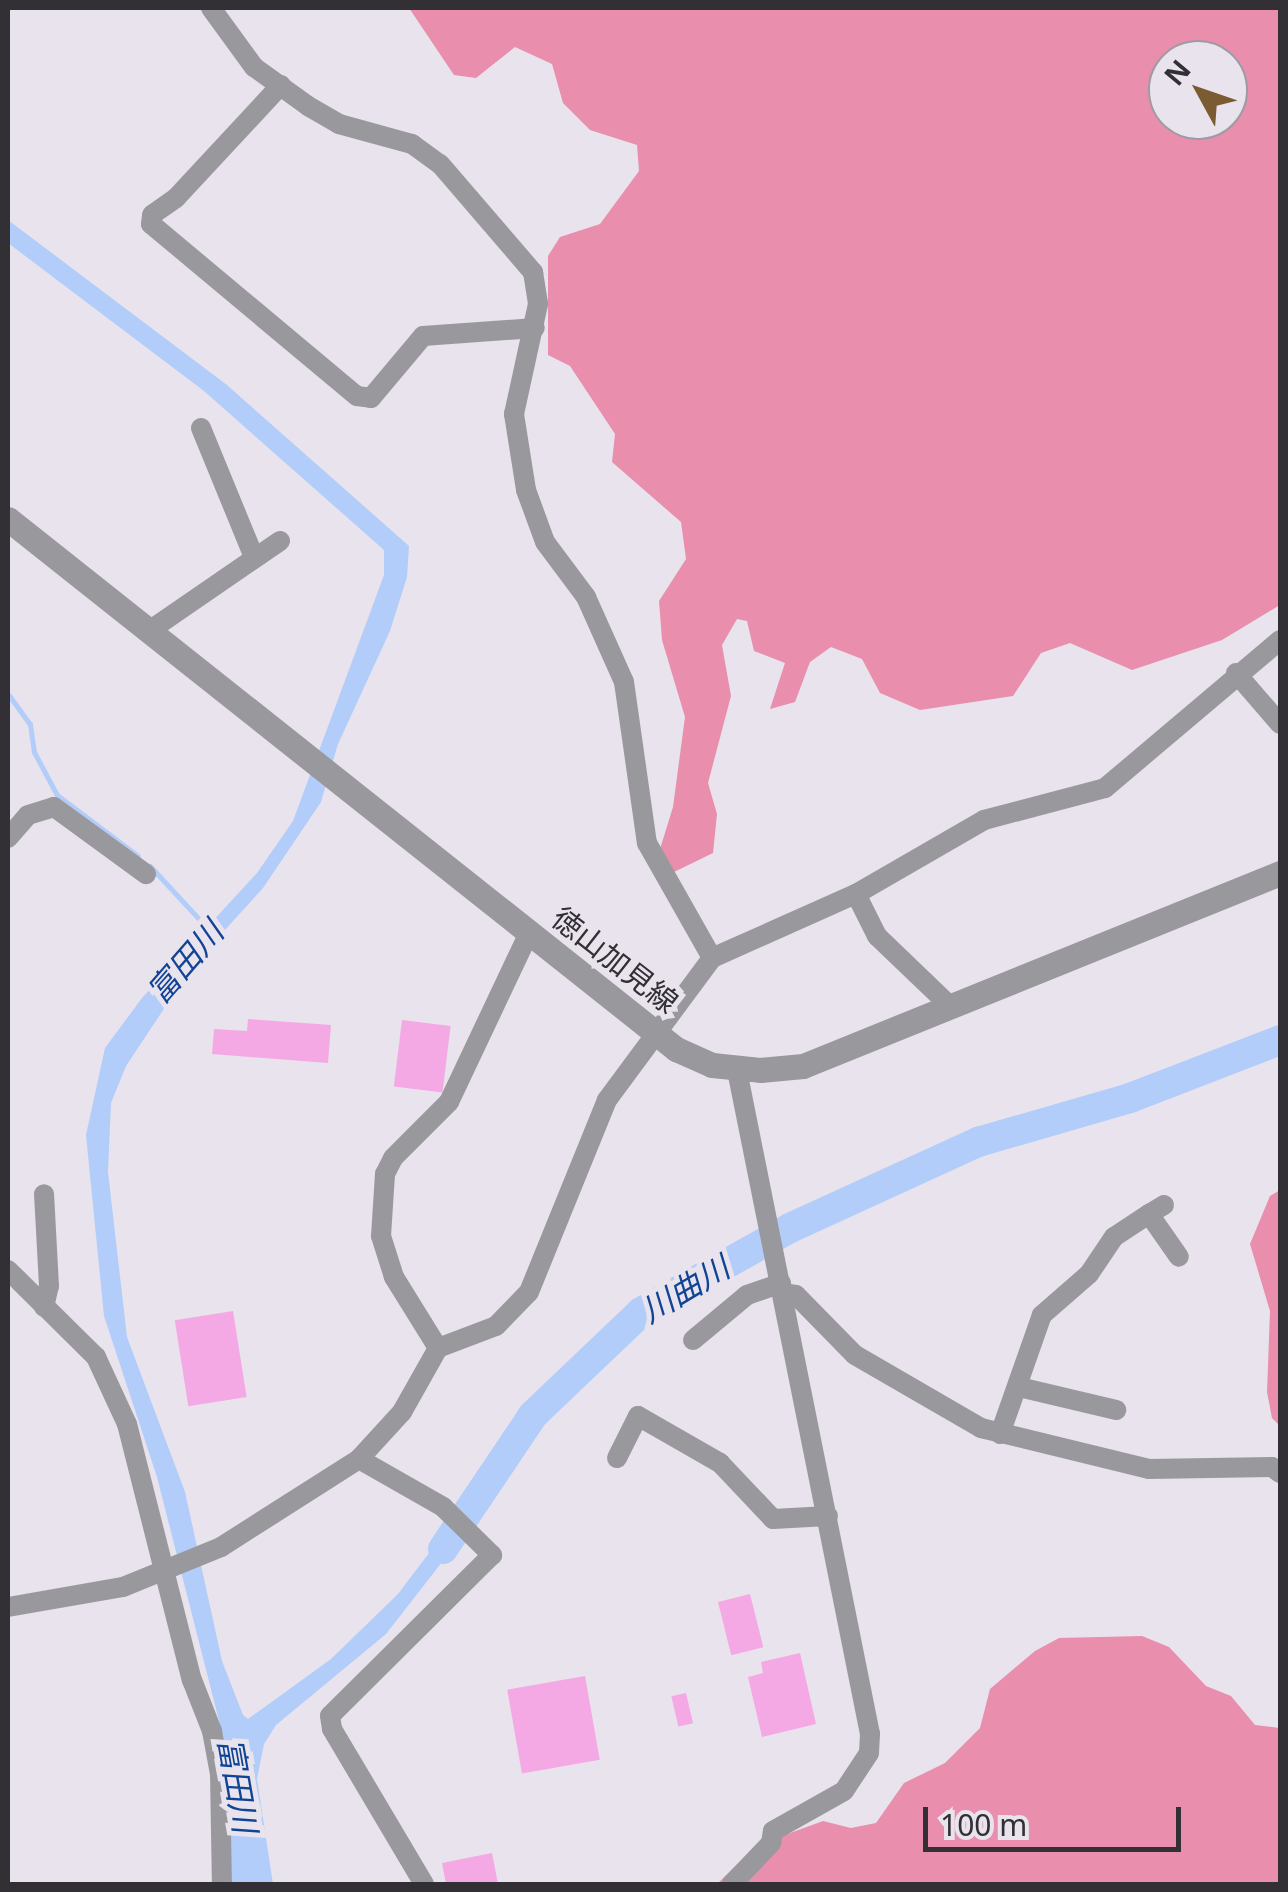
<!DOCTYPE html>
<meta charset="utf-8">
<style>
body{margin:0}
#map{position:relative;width:1288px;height:1892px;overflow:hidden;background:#e8e3ec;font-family:"Noto Sans","Noto Sans JP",sans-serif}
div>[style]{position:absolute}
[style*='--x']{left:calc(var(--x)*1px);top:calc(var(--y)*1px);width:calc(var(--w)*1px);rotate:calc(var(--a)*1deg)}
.forest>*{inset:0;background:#e98eac}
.water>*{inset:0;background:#b2cdfa}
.stream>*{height:5px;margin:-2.5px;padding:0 2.5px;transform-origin:2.5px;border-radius:2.5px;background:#b2cdfa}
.river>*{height:30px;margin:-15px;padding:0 15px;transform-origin:15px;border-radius:15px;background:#b2cdfa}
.building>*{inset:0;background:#f4a9e5;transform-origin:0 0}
.minor>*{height:20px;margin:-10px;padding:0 10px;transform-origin:10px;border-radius:10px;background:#99999d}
.tertiary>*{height:25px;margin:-12.5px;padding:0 12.5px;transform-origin:12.5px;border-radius:12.5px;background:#99999d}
span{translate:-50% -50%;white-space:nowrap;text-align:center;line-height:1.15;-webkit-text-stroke:10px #e8e3ec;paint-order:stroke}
.street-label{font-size:30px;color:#323034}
.water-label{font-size:32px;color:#124496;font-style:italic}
.frame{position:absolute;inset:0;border:10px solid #323034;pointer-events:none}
.north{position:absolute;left:1148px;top:40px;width:100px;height:100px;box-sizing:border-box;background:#e8e3ec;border:2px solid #9f9ba2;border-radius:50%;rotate:310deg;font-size:28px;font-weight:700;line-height:40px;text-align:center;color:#323034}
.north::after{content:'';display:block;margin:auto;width:35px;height:45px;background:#7b5b31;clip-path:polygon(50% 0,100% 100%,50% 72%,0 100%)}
.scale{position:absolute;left:923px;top:1807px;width:258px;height:45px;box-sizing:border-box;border:5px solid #323034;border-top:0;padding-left:12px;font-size:30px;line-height:35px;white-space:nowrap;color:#323034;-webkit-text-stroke:8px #e8e3ec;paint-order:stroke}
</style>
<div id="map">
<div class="forest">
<div style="clip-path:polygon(evenodd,1280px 8px,1280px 605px,1222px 640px,1132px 670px,1070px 643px,1041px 653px,1013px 696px,920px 710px,880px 693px,862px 659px,831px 647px,810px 662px,795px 702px,770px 709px,785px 663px,754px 651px,747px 621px,737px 619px,722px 645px,731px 696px,708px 783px,717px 814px,713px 853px,674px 872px,660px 849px,673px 807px,685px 717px,662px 640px,659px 601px,686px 559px,681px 522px,612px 462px,615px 434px,570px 366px,548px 355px,548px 256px,560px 237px,600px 224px,639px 171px,637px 145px,590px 130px,563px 103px,552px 64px,515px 47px,476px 78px,454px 75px,409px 8px,1280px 8px,1168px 60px,1228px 60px,1228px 120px,1168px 120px,1168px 60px)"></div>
<div style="clip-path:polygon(1280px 1190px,1280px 1426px,1272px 1418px,1267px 1392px,1270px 1311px,1250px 1244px,1270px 1196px)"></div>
<div style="clip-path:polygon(1142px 1636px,1169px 1647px,1206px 1686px,1231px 1696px,1255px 1725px,1280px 1728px,1280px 1884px,717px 1884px,757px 1845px,823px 1821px,851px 1828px,876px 1823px,904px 1783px,945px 1763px,980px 1728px,990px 1689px,1035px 1651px,1059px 1638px)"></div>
</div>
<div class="water">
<div style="clip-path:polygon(8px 220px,227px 385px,409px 546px,407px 577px,390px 631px,338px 744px,321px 802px,263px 888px,193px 965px,126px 1066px,111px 1103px,108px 1172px,127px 1337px,185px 1492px,222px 1661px,243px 1715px,248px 1719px,331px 1659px,398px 1594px,448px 1528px,460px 1539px,386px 1634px,276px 1725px,264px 1744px,257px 1779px,273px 1884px,231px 1884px,229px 1760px,157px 1477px,104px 1316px,86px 1135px,105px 1048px,142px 998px,257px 873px,293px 821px,384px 575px,384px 550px,204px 391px,8px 243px)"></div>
</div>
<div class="stream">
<div style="--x:8;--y:694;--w:37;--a:54"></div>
<div style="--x:30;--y:724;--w:28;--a:82"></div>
<div style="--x:34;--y:752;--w:49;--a:61.9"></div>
<div style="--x:57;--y:795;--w:101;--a:37"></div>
<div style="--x:150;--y:866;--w:90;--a:47.3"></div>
</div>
<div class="river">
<div style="--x:443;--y:1549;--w:161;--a:-56.1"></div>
<div style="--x:533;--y:1415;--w:149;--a:-43.6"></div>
<div style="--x:641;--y:1312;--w:171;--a:-29.4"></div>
<div style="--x:790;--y:1228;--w:207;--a:-24.6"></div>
<div style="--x:978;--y:1142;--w:158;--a:-16.1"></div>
<div style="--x:1130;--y:1098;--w:161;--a:-21.1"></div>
</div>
<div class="building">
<div style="clip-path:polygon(248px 1019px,331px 1025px,328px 1063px,212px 1054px,214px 1029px,247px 1031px)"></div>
<div style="left:402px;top:1020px;width:49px;height:67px;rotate:7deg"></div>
<div style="left:233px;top:1311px;width:87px;height:59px;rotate:81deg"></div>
<div style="left:750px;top:1594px;width:55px;height:33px;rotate:76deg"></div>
<div style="clip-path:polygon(800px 1653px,816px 1724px,762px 1737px,748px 1677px,763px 1673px,761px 1662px)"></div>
<div style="left:585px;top:1676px;width:85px;height:79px;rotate:80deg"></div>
<div style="left:686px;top:1693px;width:31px;height:15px;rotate:77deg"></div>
<div style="clip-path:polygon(492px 1853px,498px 1884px,446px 1884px,442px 1863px)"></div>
</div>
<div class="minor">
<div style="--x:211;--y:8;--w:73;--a:53.9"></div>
<div style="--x:254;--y:67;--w:67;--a:35.8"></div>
<div style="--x:308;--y:106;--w:36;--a:30"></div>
<div style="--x:339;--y:124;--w:76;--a:15.3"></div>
<div style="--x:412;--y:144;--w:34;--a:36"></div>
<div style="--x:440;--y:164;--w:143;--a:49.3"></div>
<div style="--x:533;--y:272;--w:32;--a:81"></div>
<div style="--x:538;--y:304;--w:113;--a:102.3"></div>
<div style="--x:514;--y:414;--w:77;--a:81"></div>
<div style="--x:526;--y:490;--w:55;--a:69.9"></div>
<div style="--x:545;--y:542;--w:69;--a:53.3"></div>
<div style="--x:586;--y:597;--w:93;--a:65.9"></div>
<div style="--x:624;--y:682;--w:163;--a:81.9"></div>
<div style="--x:647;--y:843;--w:132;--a:60.5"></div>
<div style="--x:281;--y:85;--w:154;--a:132.9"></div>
<div style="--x:176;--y:198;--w:29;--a:145"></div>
<div style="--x:152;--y:215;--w:9;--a:96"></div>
<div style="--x:151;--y:224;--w:268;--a:39.9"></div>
<div style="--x:357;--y:396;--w:14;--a:8"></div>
<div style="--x:371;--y:398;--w:81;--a:-50"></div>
<div style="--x:423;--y:336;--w:112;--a:-4.1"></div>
<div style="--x:201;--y:428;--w:139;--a:67.7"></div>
<div style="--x:149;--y:631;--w:159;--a:-34.5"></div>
<div style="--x:1236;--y:673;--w:67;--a:49.2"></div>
<div style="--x:8;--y:838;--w:30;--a:-49"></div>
<div style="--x:28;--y:815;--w:27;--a:-17"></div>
<div style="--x:54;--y:807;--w:114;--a:36.1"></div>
<div style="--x:856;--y:894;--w:47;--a:63.4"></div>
<div style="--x:877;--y:936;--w:101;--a:43.8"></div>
<div style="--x:1164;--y:1205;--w:17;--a:149"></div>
<div style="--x:1149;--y:1214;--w:52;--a:55.1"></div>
<div style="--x:8;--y:1270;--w:124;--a:44.7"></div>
<div style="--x:96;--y:1357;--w:74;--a:65.2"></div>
<div style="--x:127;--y:1424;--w:264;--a:75.8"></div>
<div style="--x:192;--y:1680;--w:55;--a:68.6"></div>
<div style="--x:212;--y:1731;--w:44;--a:79.5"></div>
<div style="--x:220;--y:1774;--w:110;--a:89"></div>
<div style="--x:782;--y:1293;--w:14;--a:8"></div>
<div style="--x:796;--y:1295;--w:84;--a:45.5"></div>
<div style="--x:855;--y:1355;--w:146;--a:30.1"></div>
<div style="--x:981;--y:1428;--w:173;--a:13.7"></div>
<div style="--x:1149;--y:1469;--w:123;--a:-0.9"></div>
<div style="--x:1272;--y:1467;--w:10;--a:37"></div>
<div style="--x:44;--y:1307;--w:22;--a:-77"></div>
<div style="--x:49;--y:1286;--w:92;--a:-93.1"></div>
<div style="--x:693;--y:1340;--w:70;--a:-39.8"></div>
<div style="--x:747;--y:1295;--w:36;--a:-19"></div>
<div style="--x:438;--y:1348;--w:84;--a:-121.8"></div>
<div style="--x:394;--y:1277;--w:43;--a:-107.6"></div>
<div style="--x:381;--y:1236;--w:62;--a:-86.3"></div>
<div style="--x:385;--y:1174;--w:18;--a:-63"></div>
<div style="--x:393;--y:1158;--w:79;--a:-45"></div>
<div style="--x:449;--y:1102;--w:187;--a:-64.7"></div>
<div style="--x:1019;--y:1387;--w:100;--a:13.3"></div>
<div style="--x:1000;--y:1434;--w:126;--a:-70.6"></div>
<div style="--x:1042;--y:1315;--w:62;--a:-41.1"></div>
<div style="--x:1089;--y:1274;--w:45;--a:-56"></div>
<div style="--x:1114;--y:1237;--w:42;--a:-33.3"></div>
<div style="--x:617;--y:1458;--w:47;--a:-63.4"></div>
<div style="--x:638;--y:1416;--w:95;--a:29.8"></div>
<div style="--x:720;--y:1463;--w:77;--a:46.6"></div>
<div style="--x:773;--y:1519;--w:55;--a:-3.1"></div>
<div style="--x:359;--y:1459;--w:97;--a:29.7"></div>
<div style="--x:443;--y:1507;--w:69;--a:44.4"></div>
<div style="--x:492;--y:1555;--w:228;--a:135.2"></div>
<div style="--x:330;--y:1716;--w:13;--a:81"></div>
<div style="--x:332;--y:1729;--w:180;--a:59.3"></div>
<div style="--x:8;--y:1607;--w:117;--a:-9.9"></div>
<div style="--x:123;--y:1587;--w:106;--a:-22.2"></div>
<div style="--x:221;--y:1547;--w:164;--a:-32.5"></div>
<div style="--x:359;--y:1459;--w:64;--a:-47.5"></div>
<div style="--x:402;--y:1412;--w:73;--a:-60.6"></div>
<div style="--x:438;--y:1348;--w:62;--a:-20.8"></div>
<div style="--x:496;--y:1326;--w:47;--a:-45.9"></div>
<div style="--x:529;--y:1292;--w:207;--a:-67.9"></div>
<div style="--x:607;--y:1100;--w:177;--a:-53.5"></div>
<div style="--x:712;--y:958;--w:158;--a:-24"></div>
<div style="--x:856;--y:894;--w:148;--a:-30"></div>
<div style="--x:984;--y:820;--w:125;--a:-14.8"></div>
<div style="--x:1105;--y:788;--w:229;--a:-40.2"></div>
<div style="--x:732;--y:1884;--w:57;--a:-46.4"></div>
<div style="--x:771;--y:1843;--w:12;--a:-81"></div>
<div style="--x:773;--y:1831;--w:81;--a:-29.4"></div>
<div style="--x:844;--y:1791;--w:45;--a:-56.7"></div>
<div style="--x:869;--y:1753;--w:19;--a:-87"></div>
<div style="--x:870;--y:1734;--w:677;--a:-101.33"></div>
</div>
<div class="tertiary">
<div style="--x:8;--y:519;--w:853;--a:38.43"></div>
<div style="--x:676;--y:1049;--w:39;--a:24"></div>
<div style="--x:712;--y:1065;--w:48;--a:5.9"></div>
<div style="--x:760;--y:1070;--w:43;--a:-5.3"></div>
<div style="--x:803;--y:1066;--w:515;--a:-22.03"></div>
</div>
<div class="street-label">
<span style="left:615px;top:960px;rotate:38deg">徳山加見線</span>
</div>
<div class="water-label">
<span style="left:185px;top:962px;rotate:-49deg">富田川</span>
<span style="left:685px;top:1289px;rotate:-31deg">川曲川</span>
<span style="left:238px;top:1785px;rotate:80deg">富田川</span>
</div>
<div class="frame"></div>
<div class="north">N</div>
<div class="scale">100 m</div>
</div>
